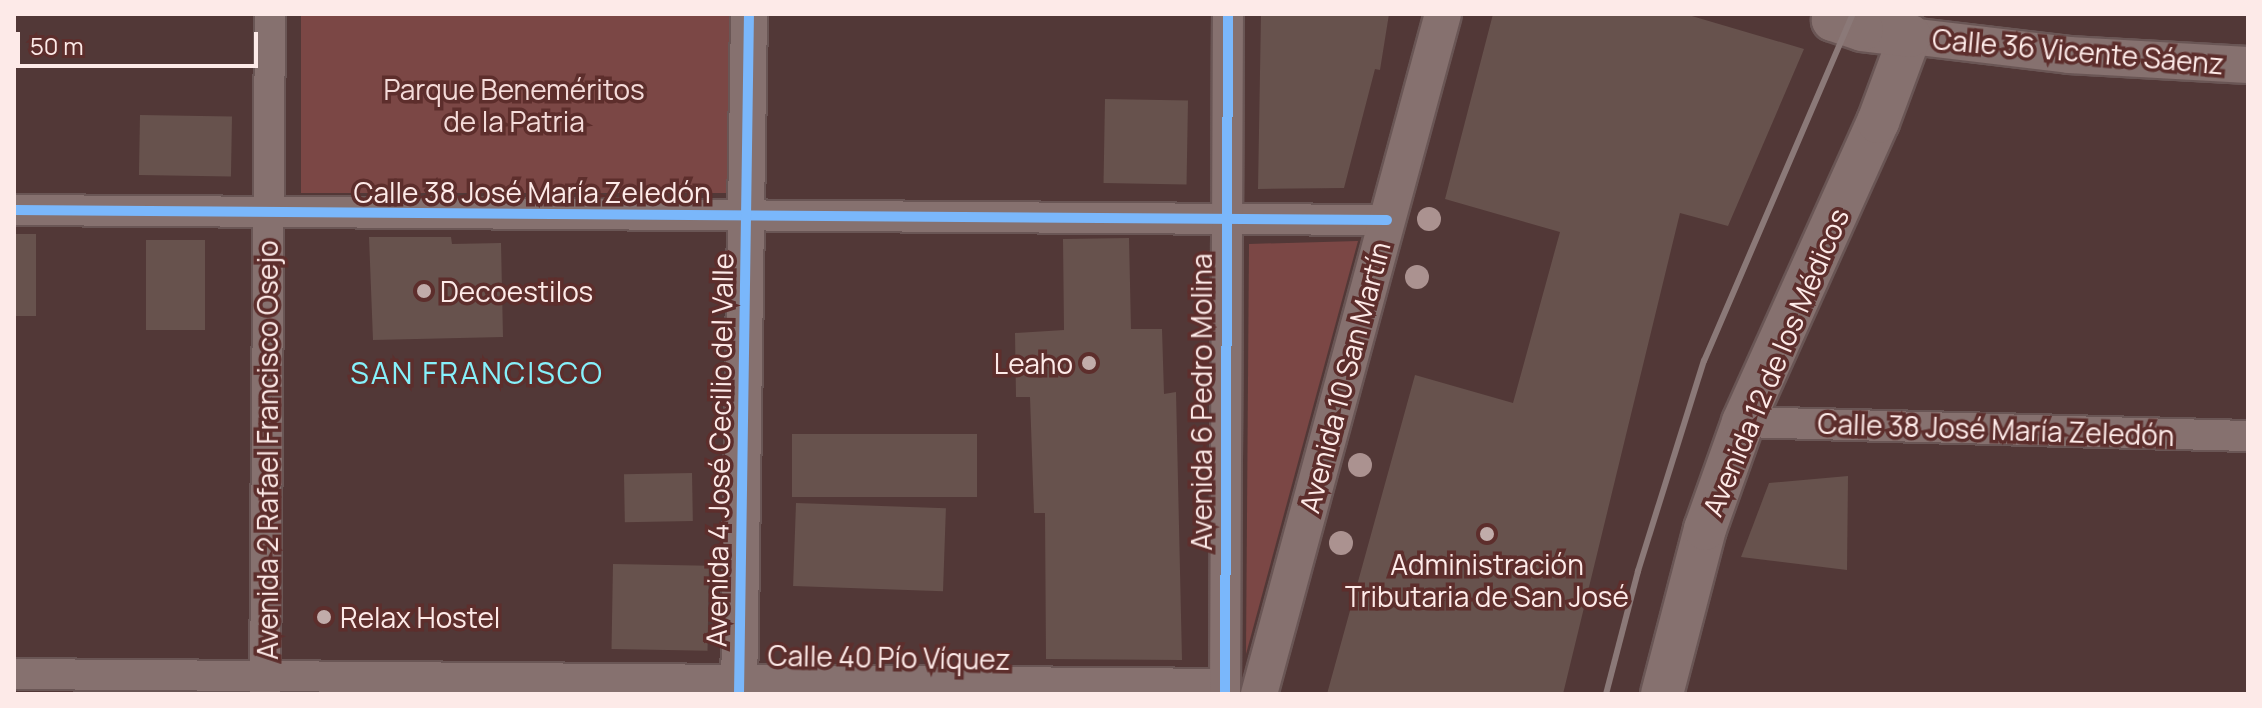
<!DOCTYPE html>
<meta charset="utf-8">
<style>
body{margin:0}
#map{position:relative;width:2262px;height:708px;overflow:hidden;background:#523837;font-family:Manrope,sans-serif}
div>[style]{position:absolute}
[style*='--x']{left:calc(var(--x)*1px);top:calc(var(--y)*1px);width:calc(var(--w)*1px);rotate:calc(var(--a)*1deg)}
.green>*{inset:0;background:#7b4745;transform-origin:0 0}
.building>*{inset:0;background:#67524d;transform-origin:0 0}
.roads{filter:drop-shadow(2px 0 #6a5655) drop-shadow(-2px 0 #6a5655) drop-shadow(0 2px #6a5655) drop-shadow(0 -2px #6a5655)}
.minor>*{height:30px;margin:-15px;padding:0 15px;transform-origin:15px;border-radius:15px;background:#86716f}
.tertiary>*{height:36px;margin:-18px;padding:0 18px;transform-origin:18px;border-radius:18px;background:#86716f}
.secondary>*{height:42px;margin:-21px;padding:0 21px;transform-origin:21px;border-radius:21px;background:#86716f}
.rail>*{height:6px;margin:-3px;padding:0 3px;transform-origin:3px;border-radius:3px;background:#8b7978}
.cycleway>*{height:10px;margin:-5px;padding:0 5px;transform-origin:5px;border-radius:5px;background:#7ab7fb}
.trees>*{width:24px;height:24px;margin:-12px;border-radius:50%;background:#ab9290}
.dots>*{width:22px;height:22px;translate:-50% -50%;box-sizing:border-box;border:4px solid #5d2e2c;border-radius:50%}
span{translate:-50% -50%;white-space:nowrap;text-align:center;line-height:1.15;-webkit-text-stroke:7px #5d2e2c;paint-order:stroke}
.street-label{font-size:28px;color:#fdeae8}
.park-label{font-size:28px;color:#f4dbd9}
.poi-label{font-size:28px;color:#fdeae8}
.left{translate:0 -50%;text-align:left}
.right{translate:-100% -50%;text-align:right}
.neighbourhood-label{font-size:30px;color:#86f1fb;letter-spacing:2px}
.frame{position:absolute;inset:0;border:16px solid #fdeae8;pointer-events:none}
.scale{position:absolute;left:16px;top:32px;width:242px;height:36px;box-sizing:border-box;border:4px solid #fdeae8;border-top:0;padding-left:10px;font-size:24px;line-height:28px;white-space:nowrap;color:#fdeae8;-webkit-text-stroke:6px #5d2e2c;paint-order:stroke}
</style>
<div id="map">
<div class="green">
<div style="left:301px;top:14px;width:428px;height:179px"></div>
<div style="clip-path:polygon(1358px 241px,1246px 654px,1249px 244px)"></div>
</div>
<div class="building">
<div style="clip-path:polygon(1261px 14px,1389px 14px,1380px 70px,1375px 69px,1344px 188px,1258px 189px)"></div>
<div style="clip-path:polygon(1493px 14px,1685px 14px,1804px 49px,1728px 226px,1680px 213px,1563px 694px,1327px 694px,1415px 375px,1513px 403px,1560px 232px,1445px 199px)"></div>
<div style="left:1105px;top:99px;width:83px;height:84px;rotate:1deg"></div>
<div style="left:140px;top:115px;width:92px;height:60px;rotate:1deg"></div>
<div style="left:14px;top:234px;width:22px;height:82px"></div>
<div style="clip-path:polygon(369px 237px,451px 237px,452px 244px,501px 243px,503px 337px,373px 340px)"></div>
<div style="clip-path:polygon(1129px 238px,1131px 329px,1162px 329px,1164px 394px,1176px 392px,1182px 660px,1046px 659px,1045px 513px,1034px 513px,1030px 397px,1016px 397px,1015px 333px,1064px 330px,1063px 239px)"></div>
<div style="left:146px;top:240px;width:59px;height:90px"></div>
<div style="left:792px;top:434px;width:185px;height:63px"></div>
<div style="left:692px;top:473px;width:48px;height:68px;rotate:89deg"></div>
<div style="clip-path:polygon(1848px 476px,1847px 570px,1741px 557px,1769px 483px)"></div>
<div style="left:796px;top:503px;width:150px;height:83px;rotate:2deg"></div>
<div style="left:613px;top:564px;width:96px;height:85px;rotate:1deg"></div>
</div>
<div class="roads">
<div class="minor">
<div style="--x:14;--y:210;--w:1373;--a:0.42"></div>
<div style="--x:1743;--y:422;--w:505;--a:1.59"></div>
<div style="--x:14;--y:674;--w:1211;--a:0.47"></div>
<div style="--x:265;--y:692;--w:678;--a:-89.58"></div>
<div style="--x:1225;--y:694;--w:680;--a:-89.75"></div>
</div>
<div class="tertiary">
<div style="--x:1910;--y:36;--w:160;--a:6.8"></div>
<div style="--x:2069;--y:55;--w:179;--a:3.2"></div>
<div style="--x:739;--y:694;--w:680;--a:-89.16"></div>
<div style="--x:1259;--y:694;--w:704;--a:-74.86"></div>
</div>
<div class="secondary">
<div style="--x:1662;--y:694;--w:171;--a:-75.4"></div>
<div style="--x:1705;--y:529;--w:114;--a:-70.4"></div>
<div style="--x:1743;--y:422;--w:329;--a:-65.8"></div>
<div style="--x:1878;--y:122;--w:92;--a:-69.6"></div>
<div style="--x:1910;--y:36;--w:48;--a:-172.9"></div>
<div style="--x:1862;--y:30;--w:31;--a:-161"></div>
<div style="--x:1833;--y:20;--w:7;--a:-63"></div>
</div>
</div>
<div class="rail">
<div style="--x:1606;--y:694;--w:127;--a:-75.4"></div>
<div style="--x:1638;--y:571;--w:220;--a:-72.6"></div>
<div style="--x:1704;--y:361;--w:378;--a:-66.8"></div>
</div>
<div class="cycleway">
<div style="--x:14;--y:210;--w:1373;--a:0.42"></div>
<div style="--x:739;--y:694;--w:680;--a:-89.16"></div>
<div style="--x:1225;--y:694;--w:680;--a:-89.75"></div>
</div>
<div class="trees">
<div style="left:1429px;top:219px"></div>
<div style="left:1417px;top:277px"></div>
<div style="left:1360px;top:465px"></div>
<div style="left:1341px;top:543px"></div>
</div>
<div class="dots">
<div style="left:424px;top:291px;background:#c1acaa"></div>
<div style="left:1089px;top:363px;background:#c1acaa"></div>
<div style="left:1487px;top:534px;background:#c1acaa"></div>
<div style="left:324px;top:617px;background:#c1acaa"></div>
</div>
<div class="street-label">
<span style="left:2078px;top:51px;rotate:5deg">Calle 36 Vicente Sáenz</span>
<span style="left:532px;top:192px">Calle 38 José María Zeledón</span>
<span style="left:1775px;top:362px;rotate:-67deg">Avenida 12 de los Médicos</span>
<span style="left:1344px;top:377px;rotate:-75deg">Avenida 10 San Martín</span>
<span style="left:1201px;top:402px;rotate:-90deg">Avenida 6 Pedro Molina</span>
<span style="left:1996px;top:429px;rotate:2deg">Calle 38 José María Zeledón</span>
<span style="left:267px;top:450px;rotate:-90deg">Avenida 2 Rafael Francisco Osejo</span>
<span style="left:719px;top:450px;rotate:-89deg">Avenida 4 José Cecilio del Valle</span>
<span style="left:889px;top:657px;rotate:1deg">Calle 40 Pío Víquez</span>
</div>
<div class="park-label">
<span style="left:514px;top:105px">Parque Beneméritos<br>de la Patria</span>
</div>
<div class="poi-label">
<span class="left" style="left:440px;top:291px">Decoestilos</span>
<span class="right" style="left:1073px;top:363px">Leaho</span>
<span style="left:1487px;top:580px">Administración<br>Tributaria de San José</span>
<span class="left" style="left:340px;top:617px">Relax Hostel</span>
</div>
<div class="neighbourhood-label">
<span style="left:477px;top:373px">SAN FRANCISCO</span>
</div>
<div class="frame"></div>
<div class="scale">50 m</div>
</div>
